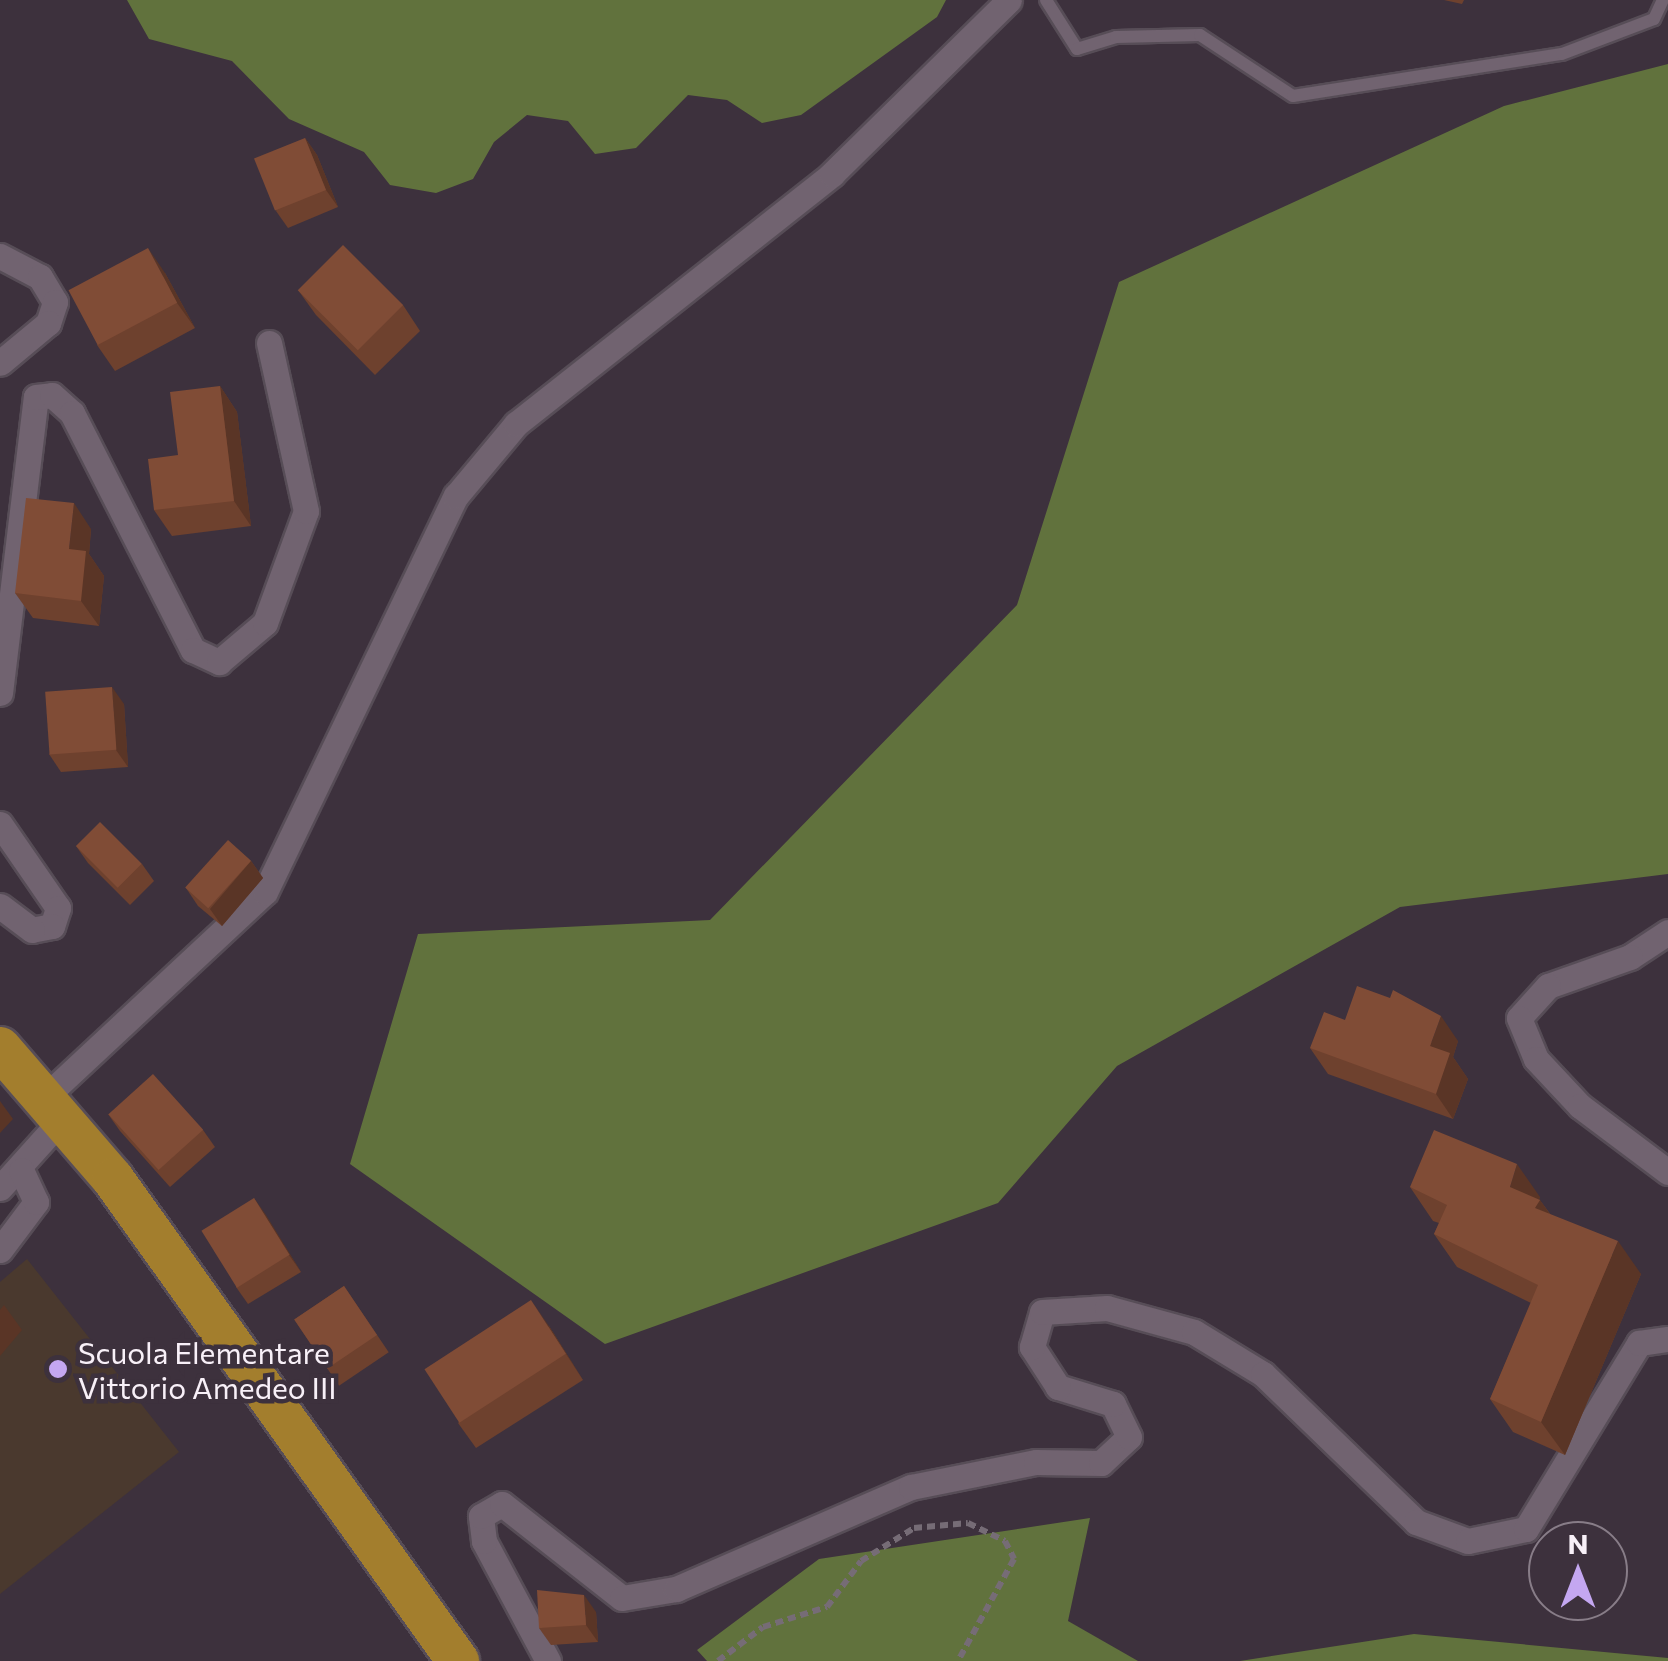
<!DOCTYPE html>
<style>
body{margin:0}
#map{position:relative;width:1668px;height:1661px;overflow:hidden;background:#3d313d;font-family:Commissioner,sans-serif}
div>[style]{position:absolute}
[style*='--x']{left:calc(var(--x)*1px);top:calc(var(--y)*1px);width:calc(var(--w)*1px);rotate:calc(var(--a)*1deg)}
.education>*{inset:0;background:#4a392e}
.forest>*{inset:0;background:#61723d}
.path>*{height:6px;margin-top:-3px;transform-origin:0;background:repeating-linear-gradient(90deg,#766c76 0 8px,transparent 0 13px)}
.roads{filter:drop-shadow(2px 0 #574d57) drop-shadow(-2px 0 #574d57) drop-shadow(0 2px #574d57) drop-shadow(0 -2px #574d57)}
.lane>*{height:12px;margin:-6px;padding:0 6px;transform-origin:6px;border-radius:6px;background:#716370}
.street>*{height:25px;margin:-12.5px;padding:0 12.5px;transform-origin:12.5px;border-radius:12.5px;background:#716370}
.primary>*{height:42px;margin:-21px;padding:0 21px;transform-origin:21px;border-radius:21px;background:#a37e2d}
.wall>*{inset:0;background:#6e412e;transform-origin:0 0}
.shaded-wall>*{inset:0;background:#5a3526}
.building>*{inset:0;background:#804c36;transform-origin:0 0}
.dots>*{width:28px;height:28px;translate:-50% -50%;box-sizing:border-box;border:5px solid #3d313d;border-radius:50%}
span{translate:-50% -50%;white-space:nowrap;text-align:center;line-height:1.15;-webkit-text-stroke:9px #3d313d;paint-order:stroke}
.poi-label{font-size:30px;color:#f8f0f8}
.left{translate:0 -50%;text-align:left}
.north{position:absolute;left:1528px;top:1521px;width:100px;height:100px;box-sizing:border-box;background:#3d313d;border:2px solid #887d88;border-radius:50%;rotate:0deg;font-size:28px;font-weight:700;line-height:40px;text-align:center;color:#f8f0f8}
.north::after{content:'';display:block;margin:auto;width:35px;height:45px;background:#c4a7f1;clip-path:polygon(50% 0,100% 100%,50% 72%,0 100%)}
</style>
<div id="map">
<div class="education">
<div style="clip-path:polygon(27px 1259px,179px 1452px,0 1594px,0 1282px)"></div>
</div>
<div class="forest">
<div style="clip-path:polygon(127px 0,946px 0,937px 17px,801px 115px,762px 123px,727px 100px,688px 95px,636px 148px,595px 154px,568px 121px,527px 115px,494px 142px,473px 179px,436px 193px,390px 185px,364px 152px,289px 119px,232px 61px,149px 39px)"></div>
<div style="clip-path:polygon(1668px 64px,1668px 874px,1400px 907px,1117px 1066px,998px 1203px,605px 1344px,350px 1164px,418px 934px,710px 920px,1017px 605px,1119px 282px,1504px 106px)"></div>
<div style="clip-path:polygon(1090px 1518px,1068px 1621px,1138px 1661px,707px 1661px,697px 1650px,819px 1559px)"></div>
<div style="clip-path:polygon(1414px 1634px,1668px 1658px,1668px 1661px,1240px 1661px)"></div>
</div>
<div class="path">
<div style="--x:718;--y:1661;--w:56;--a:-37.1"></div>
<div style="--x:763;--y:1627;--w:67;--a:-17.4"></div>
<div style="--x:827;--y:1607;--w:57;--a:-53.5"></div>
<div style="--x:861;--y:1561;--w:62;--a:-31.9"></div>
<div style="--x:914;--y:1528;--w:54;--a:-5.3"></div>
<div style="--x:968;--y:1523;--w:41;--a:25.9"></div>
<div style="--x:1005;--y:1541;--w:20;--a:63"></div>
<div style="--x:1014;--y:1559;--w:116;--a:118.8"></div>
</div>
<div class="roads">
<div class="lane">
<div style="--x:1046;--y:0;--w:58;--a:57.7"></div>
<div style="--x:1077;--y:49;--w:41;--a:-17.1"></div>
<div style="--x:1116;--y:37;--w:84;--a:-1.4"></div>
<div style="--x:1200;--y:35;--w:111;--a:33.3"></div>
<div style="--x:1293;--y:96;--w:272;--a:-8.9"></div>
<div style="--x:1562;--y:54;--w:98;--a:-20.8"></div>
<div style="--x:1654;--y:19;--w:21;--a:-65"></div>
</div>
<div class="street">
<div style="--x:0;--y:256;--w:45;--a:27.7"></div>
<div style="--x:40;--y:277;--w:29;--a:59"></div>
<div style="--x:55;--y:302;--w:22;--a:108"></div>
<div style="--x:48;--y:323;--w:62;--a:140.2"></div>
<div style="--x:0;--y:693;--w:298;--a:-83.1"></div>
<div style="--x:36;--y:397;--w:16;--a:-7"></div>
<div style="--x:52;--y:395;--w:27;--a:42"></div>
<div style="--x:72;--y:413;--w:266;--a:63"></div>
<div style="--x:193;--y:650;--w:29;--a:25"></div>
<div style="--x:219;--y:662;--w:60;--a:-40.3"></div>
<div style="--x:265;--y:623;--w:119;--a:-69.9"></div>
<div style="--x:306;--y:511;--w:172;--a:-102.4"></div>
<div style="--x:0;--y:824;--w:102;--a:55.4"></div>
<div style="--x:58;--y:908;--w:19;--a:108"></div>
<div style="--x:52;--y:926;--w:20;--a:169"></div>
<div style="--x:32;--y:930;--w:40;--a:-143"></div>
<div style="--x:1668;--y:932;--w:45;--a:146.7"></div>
<div style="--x:1630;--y:957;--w:87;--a:160.5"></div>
<div style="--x:1548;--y:986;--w:43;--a:132.2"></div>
<div style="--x:1519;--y:1018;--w:44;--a:67.5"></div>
<div style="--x:1536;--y:1059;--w:64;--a:46.9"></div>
<div style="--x:1580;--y:1106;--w:110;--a:36.9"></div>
<div style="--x:46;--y:1096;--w:299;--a:-43"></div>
<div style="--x:265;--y:892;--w:440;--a:-64.3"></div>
<div style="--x:456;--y:496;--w:94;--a:-50.2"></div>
<div style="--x:516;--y:424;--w:403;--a:-38.3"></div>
<div style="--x:832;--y:174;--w:248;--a:-44.5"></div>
<div style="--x:0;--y:1188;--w:96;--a:-48"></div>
<div style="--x:0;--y:1250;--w:60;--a:-53.1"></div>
<div style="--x:36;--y:1202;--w:35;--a:-115"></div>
<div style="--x:548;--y:1661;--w:136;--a:-118.1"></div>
<div style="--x:484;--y:1541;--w:25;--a:-97"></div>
<div style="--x:481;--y:1516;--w:24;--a:-30"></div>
<div style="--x:502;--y:1504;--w:152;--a:38.1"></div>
<div style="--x:622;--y:1598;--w:55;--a:-9.5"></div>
<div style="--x:676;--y:1589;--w:256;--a:-23.5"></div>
<div style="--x:911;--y:1487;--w:127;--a:-11.3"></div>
<div style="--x:1036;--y:1462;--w:65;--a:0.9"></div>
<div style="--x:1101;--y:1463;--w:38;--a:-43"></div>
<div style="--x:1129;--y:1437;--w:37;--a:-116"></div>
<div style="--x:1113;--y:1404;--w:58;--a:-162.8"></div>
<div style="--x:1058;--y:1387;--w:48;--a:-123"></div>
<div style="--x:1032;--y:1347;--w:36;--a:-74"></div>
<div style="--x:1042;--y:1312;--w:65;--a:-3.5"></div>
<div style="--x:1107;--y:1308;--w:90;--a:15.4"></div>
<div style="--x:1194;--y:1332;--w:81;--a:31.3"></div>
<div style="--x:1263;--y:1374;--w:213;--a:44"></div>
<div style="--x:1416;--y:1522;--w:55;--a:20.1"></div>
<div style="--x:1468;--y:1541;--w:59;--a:-11.7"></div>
<div style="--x:1526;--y:1529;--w:218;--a:-58.7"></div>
<div style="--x:1639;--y:1343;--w:29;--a:-8"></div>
</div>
<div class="primary">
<div style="--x:0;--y:1048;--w:173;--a:49.2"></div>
<div style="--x:113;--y:1179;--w:593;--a:54.41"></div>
</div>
</div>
<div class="wall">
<div style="clip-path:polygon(1444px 0,1464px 0,1462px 4px)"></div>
<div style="clip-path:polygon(305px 138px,317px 155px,338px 207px,288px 228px,276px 211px)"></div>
<div style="clip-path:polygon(165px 273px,195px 328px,115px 371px,97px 345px)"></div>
<div style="clip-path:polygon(298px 290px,403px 305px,420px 331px,375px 375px,316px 315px)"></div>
<div style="clip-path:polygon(220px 386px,237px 412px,251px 526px,172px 536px,154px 510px,178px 455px)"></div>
<div style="clip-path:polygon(91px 529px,89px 554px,104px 576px,99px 626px,33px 618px,15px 593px)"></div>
<div style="clip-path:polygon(124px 704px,128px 767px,61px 772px,49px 754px)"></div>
<div style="clip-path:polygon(76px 846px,142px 864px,154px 881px,130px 905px,88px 863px)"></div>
<div style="clip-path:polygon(251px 861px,263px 878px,222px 926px,198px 906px,186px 888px)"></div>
<div style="clip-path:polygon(1458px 1041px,1453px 1057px,1468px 1079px,1453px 1119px,1328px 1074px,1310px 1048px)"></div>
<div style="clip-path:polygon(108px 1114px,203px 1130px,215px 1147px,170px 1187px,120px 1131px)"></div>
<div style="clip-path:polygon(1410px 1187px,1540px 1197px,1539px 1199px,1551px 1215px,1641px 1274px,1565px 1455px,1513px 1432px,1490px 1399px,1531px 1303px,1457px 1267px,1434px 1234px,1439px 1223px,1433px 1221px)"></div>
<div style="clip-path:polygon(254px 1198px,301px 1272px,248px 1304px,236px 1287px)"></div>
<div style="left:344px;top:1286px;width:80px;height:60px;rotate:56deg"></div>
<div style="clip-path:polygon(549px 1326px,583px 1380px,476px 1448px,458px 1423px)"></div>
<div style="clip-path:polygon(596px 1612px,598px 1642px,551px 1645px,539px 1628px)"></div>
</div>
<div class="shaded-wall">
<div style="clip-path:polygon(305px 138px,317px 155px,338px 207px,326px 190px)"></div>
<div style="clip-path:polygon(148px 248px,165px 273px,195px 328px,177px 303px)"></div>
<div style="clip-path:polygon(220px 386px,237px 412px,251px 526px,234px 501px)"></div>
<div style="clip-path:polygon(74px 503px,91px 529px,89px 554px,104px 576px,99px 626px,81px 601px,69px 549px)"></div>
<div style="clip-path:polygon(112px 687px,124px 704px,128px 767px,116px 750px)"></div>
<div style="clip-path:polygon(251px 861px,263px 878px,222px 926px,210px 909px)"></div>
<div style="clip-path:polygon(1441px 1016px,1458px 1041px,1453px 1057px,1468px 1079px,1453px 1119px,1436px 1094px,1430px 1046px)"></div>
<div style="clip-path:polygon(0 1101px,13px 1119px,0 1133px)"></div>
<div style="clip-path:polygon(1517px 1164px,1540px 1197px,1538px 1203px,1540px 1200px,1563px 1233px,1510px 1187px)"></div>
<div style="clip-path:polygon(254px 1198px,266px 1215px,301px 1272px,289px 1255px)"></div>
<div style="clip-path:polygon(1618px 1241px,1641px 1274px,1565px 1455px,1541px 1422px)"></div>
<div style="clip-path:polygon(531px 1300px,549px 1326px,583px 1380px,566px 1354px)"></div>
<div style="clip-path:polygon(4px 1305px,22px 1330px,0 1356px,0 1310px)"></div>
<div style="clip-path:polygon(584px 1595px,596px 1612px,598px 1642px,586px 1625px)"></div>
</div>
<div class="building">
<div style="left:305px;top:138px;width:56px;height:55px;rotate:68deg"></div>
<div style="left:343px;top:245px;width:85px;height:64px;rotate:45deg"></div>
<div style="left:148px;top:248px;width:62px;height:90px;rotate:62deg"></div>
<div style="clip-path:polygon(220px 386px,234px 501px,154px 510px,148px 459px,178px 455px,170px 392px)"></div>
<div style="clip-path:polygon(26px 498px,74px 503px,69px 549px,86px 551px,81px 601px,15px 593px)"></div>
<div style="left:112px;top:687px;width:63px;height:67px;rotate:86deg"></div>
<div style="left:100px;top:822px;width:59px;height:34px;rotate:45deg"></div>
<div style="left:228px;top:840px;width:31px;height:64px;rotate:42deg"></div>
<div style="clip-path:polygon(1357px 986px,1390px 998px,1393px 990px,1441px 1016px,1430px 1046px,1450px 1053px,1436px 1094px,1310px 1048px,1324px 1012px,1345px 1020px)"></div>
<div style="left:153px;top:1074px;width:75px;height:60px;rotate:48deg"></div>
<div style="clip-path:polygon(1434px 1130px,1517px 1164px,1510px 1187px,1540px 1200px,1535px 1208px,1618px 1241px,1541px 1422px,1490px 1399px,1538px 1285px,1434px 1234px,1447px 1205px,1410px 1187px)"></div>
<div style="left:254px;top:1198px;width:67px;height:62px;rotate:58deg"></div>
<div style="left:344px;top:1286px;width:59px;height:60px;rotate:56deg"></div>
<div style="left:531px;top:1300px;width:64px;height:127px;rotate:57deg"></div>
<div style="clip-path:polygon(537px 1590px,584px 1595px,586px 1625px,539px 1628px)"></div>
</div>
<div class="dots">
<div style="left:58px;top:1369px;background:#c4a7f1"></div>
</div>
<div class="poi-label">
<span class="left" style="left:78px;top:1369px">Scuola Elementare<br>Vittorio Amedeo III</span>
</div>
<div class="north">N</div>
</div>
